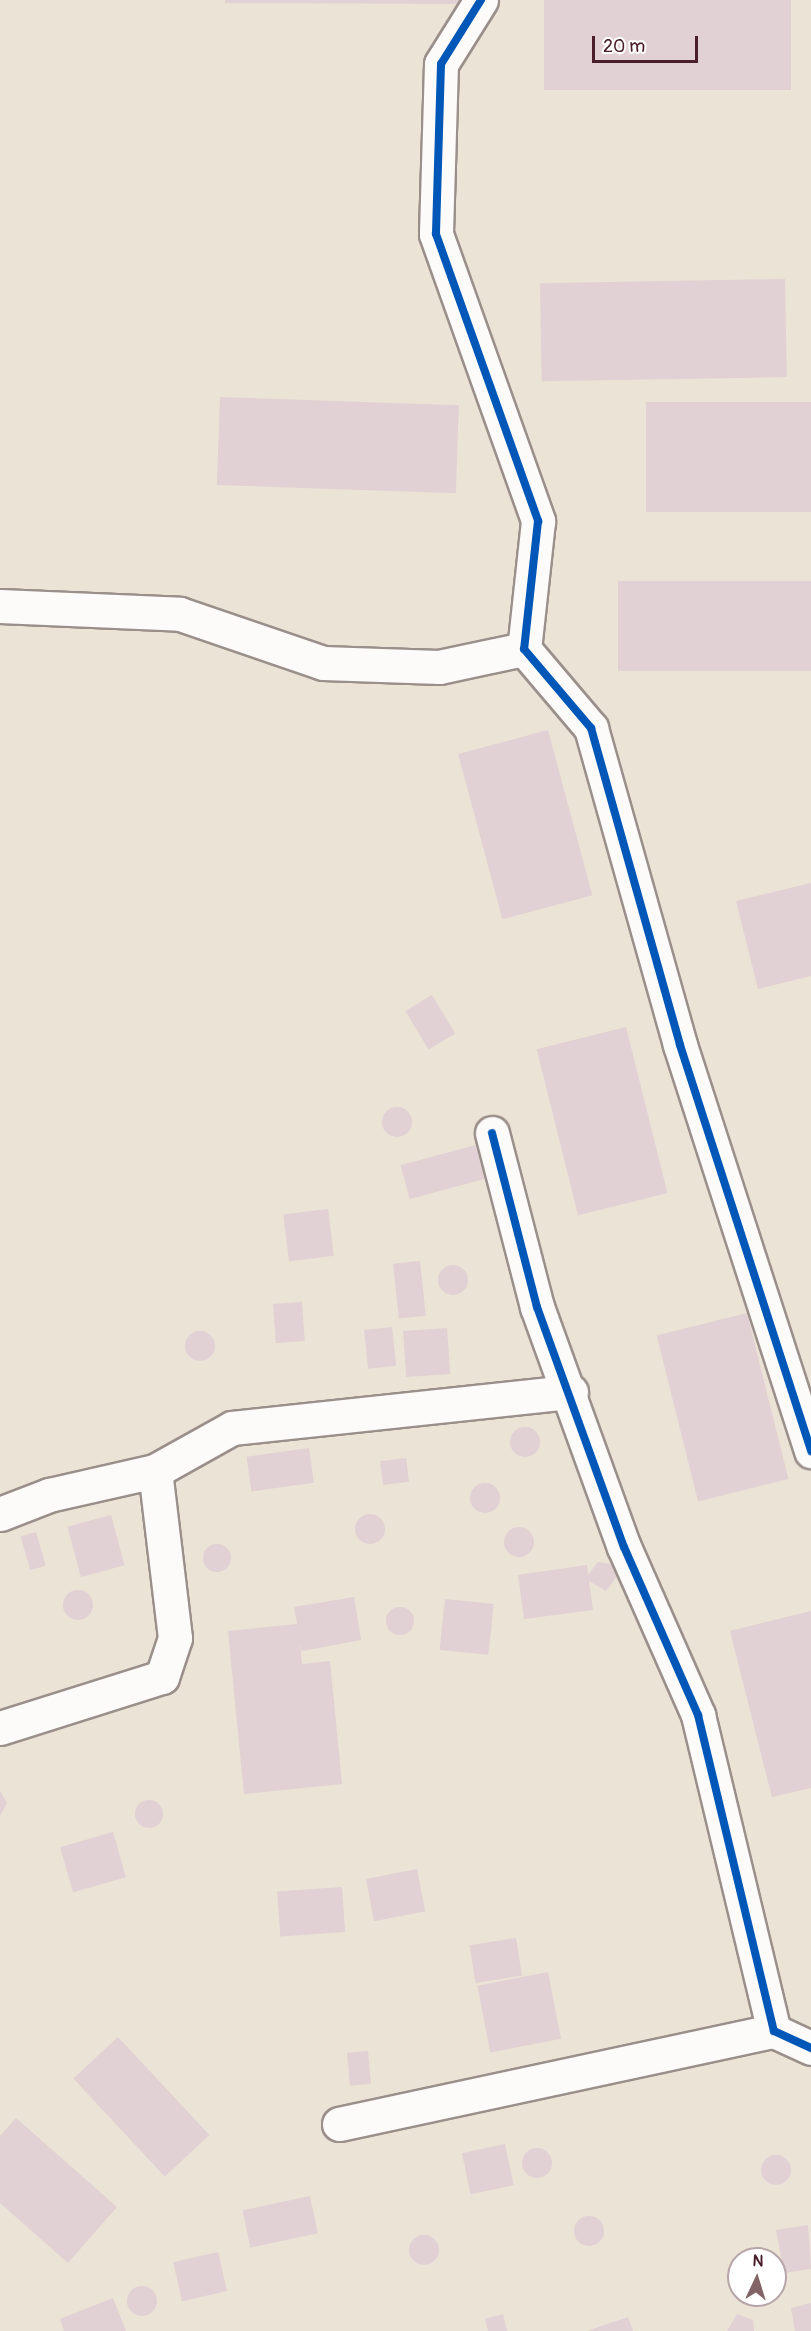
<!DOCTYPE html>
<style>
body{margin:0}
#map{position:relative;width:811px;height:2331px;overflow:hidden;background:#ebe3d5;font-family:Pangolin,sans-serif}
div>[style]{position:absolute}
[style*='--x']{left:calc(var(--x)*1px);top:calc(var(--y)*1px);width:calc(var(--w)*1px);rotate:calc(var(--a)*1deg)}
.building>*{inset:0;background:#e1d0d4;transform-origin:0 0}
.round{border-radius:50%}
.roads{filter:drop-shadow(2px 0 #9a8f8a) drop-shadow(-2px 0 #9a8f8a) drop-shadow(0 2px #9a8f8a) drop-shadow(0 -2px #9a8f8a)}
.street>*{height:33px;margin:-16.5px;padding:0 16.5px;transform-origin:16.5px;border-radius:16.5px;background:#fcfbf9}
.cycleway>*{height:8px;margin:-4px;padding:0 4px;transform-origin:4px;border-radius:4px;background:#0057b8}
span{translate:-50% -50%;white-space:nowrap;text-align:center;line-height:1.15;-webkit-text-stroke:4.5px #fff;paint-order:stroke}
.north{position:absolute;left:727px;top:2247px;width:60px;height:60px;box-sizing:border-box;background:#fff;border:2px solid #b7a5aa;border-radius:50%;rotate:4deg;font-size:16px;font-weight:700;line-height:24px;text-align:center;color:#4a1f2b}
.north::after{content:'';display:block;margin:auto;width:21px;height:27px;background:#826466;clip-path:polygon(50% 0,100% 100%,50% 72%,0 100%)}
.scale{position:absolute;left:592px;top:36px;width:106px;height:27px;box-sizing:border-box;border:3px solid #4a1f2b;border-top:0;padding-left:8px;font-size:18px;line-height:21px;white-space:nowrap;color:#4a1f2b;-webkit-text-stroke:4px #fff;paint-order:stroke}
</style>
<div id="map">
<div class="building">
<div style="clip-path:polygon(225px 0,467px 0,467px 4px,225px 3px)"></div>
<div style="left:544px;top:0;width:247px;height:90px"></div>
<div style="left:785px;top:279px;width:98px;height:245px;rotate:89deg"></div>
<div style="left:220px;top:397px;width:239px;height:88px;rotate:2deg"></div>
<div style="left:646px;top:402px;width:165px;height:110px"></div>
<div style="left:811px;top:581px;width:90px;height:193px;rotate:90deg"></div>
<div style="left:548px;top:730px;width:171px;height:93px;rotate:75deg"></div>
<div style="clip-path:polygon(811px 883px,811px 976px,758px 989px,736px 901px)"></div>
<div style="left:432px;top:995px;width:45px;height:31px;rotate:59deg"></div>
<div style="left:626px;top:1027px;width:171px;height:92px;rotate:76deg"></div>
<div class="round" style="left:382px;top:1107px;width:30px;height:30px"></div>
<div style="left:476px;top:1145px;width:35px;height:78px;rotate:75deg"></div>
<div style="left:328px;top:1209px;width:47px;height:45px;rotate:83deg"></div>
<div style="left:420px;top:1261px;width:55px;height:27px;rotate:84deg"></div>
<div class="round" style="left:438px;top:1265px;width:30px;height:30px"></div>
<div style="left:302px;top:1302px;width:39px;height:29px;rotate:86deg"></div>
<div style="left:747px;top:1313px;width:171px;height:93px;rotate:76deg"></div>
<div style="left:392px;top:1327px;width:39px;height:28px;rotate:84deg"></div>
<div style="left:447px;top:1328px;width:46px;height:44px;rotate:86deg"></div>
<div class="round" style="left:185px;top:1331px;width:30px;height:30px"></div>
<div class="round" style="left:510px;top:1427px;width:30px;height:30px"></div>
<div style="left:309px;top:1448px;width:35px;height:63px;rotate:82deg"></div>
<div style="left:406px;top:1458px;width:24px;height:26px;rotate:83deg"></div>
<div class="round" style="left:470px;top:1483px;width:30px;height:30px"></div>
<div class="round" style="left:355px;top:1514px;width:30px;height:30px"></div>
<div style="left:111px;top:1515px;width:52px;height:45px;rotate:75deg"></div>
<div class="round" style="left:504px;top:1527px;width:30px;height:30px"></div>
<div style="left:36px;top:1532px;width:35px;height:16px;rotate:74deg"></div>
<div class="round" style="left:203px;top:1544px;width:28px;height:28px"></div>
<div style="clip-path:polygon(598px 1562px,611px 1564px,618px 1575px,606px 1591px,589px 1581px,593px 1610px,524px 1619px,518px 1575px,587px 1565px,588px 1575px)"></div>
<div class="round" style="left:63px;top:1590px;width:30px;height:30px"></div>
<div style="clip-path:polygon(354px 1597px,361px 1640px,302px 1651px,300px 1644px,302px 1664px,330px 1661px,342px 1784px,244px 1794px,228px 1631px,297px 1624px,294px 1607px)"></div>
<div style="left:445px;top:1599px;width:49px;height:51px;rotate:6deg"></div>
<div class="round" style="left:386px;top:1607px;width:28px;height:28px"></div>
<div style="clip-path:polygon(811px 1611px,811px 1788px,772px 1797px,730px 1631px)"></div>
<div style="clip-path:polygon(0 1791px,7px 1803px,0 1816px)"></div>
<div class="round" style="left:135px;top:1800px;width:28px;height:28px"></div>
<div style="left:113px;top:1832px;width:47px;height:55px;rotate:74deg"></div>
<div style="left:417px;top:1869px;width:43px;height:52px;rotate:79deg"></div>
<div style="left:342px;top:1887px;width:45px;height:65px;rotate:86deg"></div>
<div style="left:516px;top:1938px;width:38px;height:47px;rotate:81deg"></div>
<div style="left:548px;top:1972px;width:68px;height:72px;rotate:79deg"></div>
<div style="left:118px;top:2037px;width:134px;height:61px;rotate:47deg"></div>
<div style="left:368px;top:2051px;width:33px;height:21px;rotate:85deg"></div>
<div style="clip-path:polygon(16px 2118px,117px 2207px,68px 2263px,0 2203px,0 2136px)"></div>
<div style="left:505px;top:2144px;width:42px;height:44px;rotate:78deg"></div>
<div class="round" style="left:522px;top:2148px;width:30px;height:30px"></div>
<div class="round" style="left:761px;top:2155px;width:30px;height:30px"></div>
<div style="left:310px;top:2196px;width:38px;height:69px;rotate:78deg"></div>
<div class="round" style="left:574px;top:2216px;width:30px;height:30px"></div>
<div style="clip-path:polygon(808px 2225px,811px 2269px,784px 2273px,776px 2230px)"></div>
<div class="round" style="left:409px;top:2235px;width:30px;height:30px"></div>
<div style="left:218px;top:2252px;width:40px;height:46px;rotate:77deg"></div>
<div class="round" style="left:127px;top:2286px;width:30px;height:30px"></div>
<div style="clip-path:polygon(113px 2298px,126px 2331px,64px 2331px,60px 2319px)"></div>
<div style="clip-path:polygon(811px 2303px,811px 2331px,795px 2331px,791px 2308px)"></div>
<div style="clip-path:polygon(503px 2314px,507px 2331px,488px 2331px,485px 2319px)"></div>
<div style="clip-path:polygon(737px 2314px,753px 2320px,754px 2331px,727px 2331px)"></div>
<div style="clip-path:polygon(628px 2317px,633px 2331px,587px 2331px)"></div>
</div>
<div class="roads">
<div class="street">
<div style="--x:481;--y:0;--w:75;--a:122"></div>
<div style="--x:441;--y:64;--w:170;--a:91.7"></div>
<div style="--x:436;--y:234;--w:305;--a:70.4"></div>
<div style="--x:538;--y:521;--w:129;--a:96.2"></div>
<div style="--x:524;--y:649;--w:104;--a:49.7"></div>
<div style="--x:591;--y:728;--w:329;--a:74.3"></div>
<div style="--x:680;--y:1045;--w:427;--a:72.1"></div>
<div style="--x:0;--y:606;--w:180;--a:2.5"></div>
<div style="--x:180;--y:614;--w:151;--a:18.9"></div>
<div style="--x:323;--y:663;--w:116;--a:2"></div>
<div style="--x:439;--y:667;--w:87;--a:-12"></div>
<div style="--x:492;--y:1133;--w:180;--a:75.5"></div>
<div style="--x:537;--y:1307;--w:255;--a:70.1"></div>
<div style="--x:624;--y:1547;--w:184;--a:66.2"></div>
<div style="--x:698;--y:1715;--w:325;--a:76.5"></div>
<div style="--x:774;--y:2031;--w:41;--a:24.7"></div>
<div style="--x:0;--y:1514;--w:53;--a:-21.2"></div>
<div style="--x:49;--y:1495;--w:109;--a:-12.8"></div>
<div style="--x:0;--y:1728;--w:170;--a:-17.5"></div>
<div style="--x:162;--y:1677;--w:41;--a:-71.6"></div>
<div style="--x:175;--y:1638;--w:168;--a:-96.8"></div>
<div style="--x:155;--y:1471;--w:88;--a:-29.2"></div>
<div style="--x:232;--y:1428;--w:341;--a:-6.1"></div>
<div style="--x:339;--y:2124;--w:445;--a:-12.1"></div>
</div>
</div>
<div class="cycleway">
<div style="--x:481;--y:0;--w:75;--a:122"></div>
<div style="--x:441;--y:64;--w:170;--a:91.7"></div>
<div style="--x:436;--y:234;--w:305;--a:70.4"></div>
<div style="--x:538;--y:521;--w:129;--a:96.2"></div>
<div style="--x:524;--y:649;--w:104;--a:49.7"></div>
<div style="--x:591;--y:728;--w:329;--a:74.3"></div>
<div style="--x:680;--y:1045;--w:427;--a:72.1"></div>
<div style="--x:492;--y:1133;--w:180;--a:75.5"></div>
<div style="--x:537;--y:1307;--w:255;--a:70.1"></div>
<div style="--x:624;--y:1547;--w:184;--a:66.2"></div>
<div style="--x:698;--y:1715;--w:325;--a:76.5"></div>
<div style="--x:774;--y:2031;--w:41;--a:24.7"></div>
</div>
<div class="north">N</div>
<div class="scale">20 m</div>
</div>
